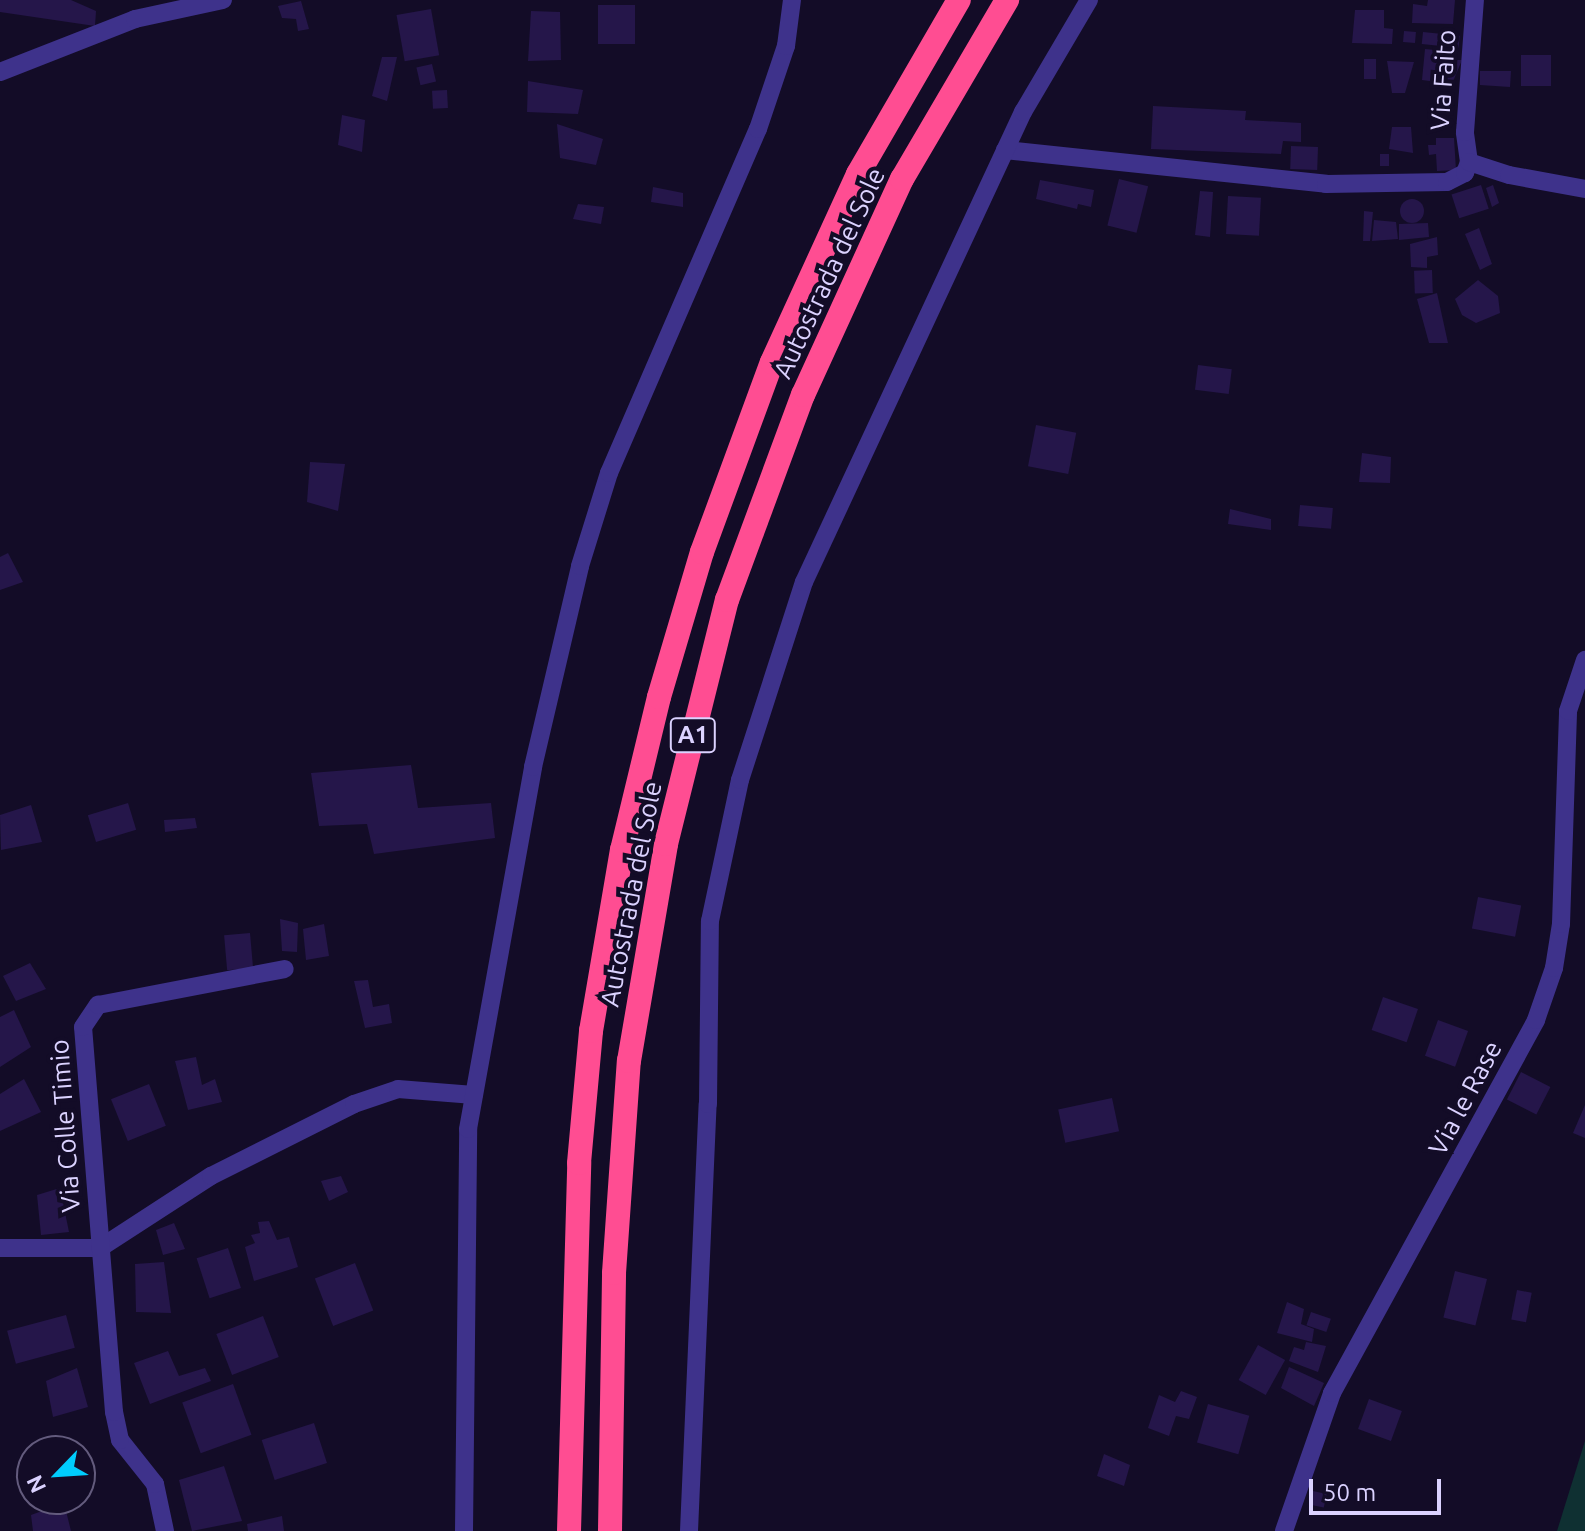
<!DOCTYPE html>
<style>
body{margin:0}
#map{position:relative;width:1585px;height:1531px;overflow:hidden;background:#130c27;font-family:Ubuntu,sans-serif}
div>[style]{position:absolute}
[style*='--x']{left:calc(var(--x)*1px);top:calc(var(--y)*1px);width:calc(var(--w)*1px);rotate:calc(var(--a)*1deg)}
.green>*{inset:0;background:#0f3032}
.building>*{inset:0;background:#25164a;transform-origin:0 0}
.round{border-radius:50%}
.minor>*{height:18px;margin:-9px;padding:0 9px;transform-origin:9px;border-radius:9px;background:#3e328b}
.motorway>*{height:24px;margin:-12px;padding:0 12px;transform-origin:12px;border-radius:12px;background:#ff4d92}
span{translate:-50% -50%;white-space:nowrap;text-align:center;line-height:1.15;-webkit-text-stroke:8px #130c27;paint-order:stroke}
.shield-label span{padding:2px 6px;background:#130c27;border:2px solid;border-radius:6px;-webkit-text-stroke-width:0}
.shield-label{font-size:24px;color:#dbd2ff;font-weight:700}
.street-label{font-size:26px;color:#dbd2ff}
.north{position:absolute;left:16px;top:1435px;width:80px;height:80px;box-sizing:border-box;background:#130c27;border:2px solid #635b7d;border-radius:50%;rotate:245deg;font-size:22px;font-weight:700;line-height:32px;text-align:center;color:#dbd2ff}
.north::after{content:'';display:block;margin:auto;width:28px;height:36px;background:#00cdfd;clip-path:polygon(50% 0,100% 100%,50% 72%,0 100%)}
.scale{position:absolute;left:1309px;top:1479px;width:132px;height:36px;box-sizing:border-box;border:4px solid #dbd2ff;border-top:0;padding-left:10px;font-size:24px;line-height:28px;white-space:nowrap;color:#dbd2ff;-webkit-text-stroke:6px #130c27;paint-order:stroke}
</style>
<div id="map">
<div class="green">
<div style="clip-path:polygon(1585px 1441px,1585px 1531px,1557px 1531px)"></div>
</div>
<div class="building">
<div style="clip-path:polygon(0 0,71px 0,96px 11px,95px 26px,0 12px)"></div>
<div style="clip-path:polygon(1428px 0,1455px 0,1453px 24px,1412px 23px,1413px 4px,1427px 6px)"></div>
<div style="clip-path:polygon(301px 1px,309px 29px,298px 31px,296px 19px,282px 18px,278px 6px)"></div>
<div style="left:598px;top:5px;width:37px;height:39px"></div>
<div style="left:431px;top:9px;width:47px;height:35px;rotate:80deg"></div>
<div style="clip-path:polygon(1355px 10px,1384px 10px,1384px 28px,1393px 29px,1392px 44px,1352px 43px)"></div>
<div style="clip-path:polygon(531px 11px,560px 12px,561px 60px,528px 61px)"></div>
<div style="left:1404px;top:31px;width:12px;height:11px;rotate:5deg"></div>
<div style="left:1423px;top:32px;width:37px;height:12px;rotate:6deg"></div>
<div style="clip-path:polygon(1425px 49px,1455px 52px,1455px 60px,1462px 60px,1452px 84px,1422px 80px)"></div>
<div style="left:1521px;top:55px;width:30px;height:31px"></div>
<div style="clip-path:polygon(382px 57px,397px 57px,387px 101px,372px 96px)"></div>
<div style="left:1364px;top:59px;width:12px;height:20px"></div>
<div style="clip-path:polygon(1387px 61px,1414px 62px,1405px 93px,1392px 93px)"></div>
<div style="left:432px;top:64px;width:18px;height:16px;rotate:77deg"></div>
<div style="clip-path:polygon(1480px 71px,1511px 71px,1510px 87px,1480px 85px)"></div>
<div style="clip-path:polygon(528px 81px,583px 90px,578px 114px,527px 112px)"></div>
<div style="left:447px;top:90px;width:18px;height:15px;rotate:87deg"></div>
<div style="clip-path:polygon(1153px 106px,1246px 111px,1245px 120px,1301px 123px,1301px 142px,1283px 141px,1281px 154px,1151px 149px)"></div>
<div style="clip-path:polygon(342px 115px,365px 120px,362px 152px,338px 145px)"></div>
<div style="clip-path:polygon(557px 124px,603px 139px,596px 165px,560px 158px)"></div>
<div style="clip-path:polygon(1392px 127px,1411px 127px,1413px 153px,1389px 149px)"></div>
<div style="clip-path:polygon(1436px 138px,1454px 138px,1456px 170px,1437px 171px,1436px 154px,1429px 155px,1428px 145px,1436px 145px)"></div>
<div style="left:1318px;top:147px;width:23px;height:27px;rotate:92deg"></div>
<div style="left:1380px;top:154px;width:9px;height:12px"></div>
<div style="left:1119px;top:179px;width:30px;height:48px;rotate:14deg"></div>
<div style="clip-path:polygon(1040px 180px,1094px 190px,1091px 207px,1078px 204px,1077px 209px,1036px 199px)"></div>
<div style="left:1481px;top:185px;width:25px;height:31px;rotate:72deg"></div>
<div style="clip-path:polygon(1493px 185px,1499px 203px,1492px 207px,1486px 188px)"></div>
<div style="clip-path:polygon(653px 187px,683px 193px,683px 207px,651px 202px)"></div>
<div style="clip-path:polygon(1200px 191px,1213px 192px,1210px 237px,1195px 235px)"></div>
<div style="left:1228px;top:196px;width:33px;height:38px;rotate:3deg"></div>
<div class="round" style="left:1400px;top:199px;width:24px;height:24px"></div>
<div style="clip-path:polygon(578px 204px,604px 207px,601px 224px,573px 219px)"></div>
<div style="clip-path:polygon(1364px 211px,1373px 212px,1370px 241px,1363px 241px)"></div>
<div style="clip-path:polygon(1374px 220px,1396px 222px,1398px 239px,1372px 241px)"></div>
<div style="clip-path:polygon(1428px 223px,1429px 237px,1399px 240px,1399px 224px)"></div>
<div style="clip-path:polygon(1479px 228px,1492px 264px,1480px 270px,1465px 234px)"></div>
<div style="clip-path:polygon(1437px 237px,1438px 255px,1427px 257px,1427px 268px,1411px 267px,1410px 244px)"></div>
<div style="left:1432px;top:270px;width:23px;height:18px;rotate:88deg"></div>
<div style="clip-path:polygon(1478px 280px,1498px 296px,1500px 313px,1476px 323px,1462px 315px,1455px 299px)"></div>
<div style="clip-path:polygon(1437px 293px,1448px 343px,1429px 343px,1417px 299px)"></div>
<div style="left:1198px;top:365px;width:34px;height:25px;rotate:7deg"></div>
<div style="left:1036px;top:425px;width:41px;height:42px;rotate:11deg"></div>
<div style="clip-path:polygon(1362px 453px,1391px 457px,1390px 483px,1359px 482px)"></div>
<div style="clip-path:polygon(310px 462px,345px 464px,338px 511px,307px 502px)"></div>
<div style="left:1300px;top:505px;width:33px;height:21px;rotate:5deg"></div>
<div style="clip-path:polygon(1230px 509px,1271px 519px,1271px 530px,1228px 524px)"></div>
<div style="clip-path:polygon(8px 553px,23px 582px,0 590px,0 557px)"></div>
<div style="clip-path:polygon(411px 765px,418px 808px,491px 803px,495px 838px,374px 854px,367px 824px,319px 826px,311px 773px)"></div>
<div style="left:128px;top:803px;width:28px;height:42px;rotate:73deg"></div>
<div style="clip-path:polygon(31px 805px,42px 842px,1px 850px,0 815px)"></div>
<div style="clip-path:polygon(195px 818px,197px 828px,165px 832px,164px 820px)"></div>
<div style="left:1478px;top:897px;width:44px;height:32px;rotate:11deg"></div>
<div style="clip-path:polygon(280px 919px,298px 923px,297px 952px,282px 951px)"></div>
<div style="clip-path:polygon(324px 924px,329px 956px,306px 960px,303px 929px)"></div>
<div style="left:250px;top:933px;width:35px;height:26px;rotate:85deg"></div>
<div style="clip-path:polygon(30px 963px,46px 989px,16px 1001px,3px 976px)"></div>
<div style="clip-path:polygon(368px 980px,373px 1007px,389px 1004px,392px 1023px,365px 1028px,354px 981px)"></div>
<div style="left:1383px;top:997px;width:37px;height:35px;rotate:19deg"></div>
<div style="clip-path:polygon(14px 1010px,31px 1047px,0 1067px,0 1017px)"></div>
<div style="left:1438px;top:1020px;width:32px;height:38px;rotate:20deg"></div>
<div style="clip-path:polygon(196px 1057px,202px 1085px,215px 1079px,222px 1102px,188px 1110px,175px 1061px)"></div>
<div style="left:1521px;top:1072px;width:33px;height:31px;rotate:27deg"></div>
<div style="clip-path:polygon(24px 1079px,41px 1112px,0 1131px,0 1094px)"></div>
<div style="left:149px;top:1084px;width:45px;height:41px;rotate:68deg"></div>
<div style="left:1112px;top:1098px;width:34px;height:55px;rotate:78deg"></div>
<div style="clip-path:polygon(1585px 1105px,1585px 1138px,1573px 1133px)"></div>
<div style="clip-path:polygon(341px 1176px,348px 1192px,329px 1201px,321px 1181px)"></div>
<div style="clip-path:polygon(60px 1188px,69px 1232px,41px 1235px,37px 1195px)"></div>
<div style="clip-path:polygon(269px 1221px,277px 1240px,289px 1237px,298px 1267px,254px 1281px,245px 1247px,255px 1243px,251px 1235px,260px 1233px,258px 1222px)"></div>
<div style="clip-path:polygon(174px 1223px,185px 1249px,163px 1255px,156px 1230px)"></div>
<div style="left:228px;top:1248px;width:42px;height:33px;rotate:72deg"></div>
<div style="clip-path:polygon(164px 1262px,171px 1313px,136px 1312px,135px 1264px)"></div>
<div style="left:355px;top:1263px;width:51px;height:43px;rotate:69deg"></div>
<div style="left:1455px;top:1271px;width:33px;height:48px;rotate:14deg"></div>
<div style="left:1517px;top:1290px;width:15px;height:30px;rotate:11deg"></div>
<div style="clip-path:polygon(1287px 1302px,1304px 1309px,1301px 1324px,1314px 1329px,1312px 1342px,1277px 1333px)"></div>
<div style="left:1311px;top:1312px;width:21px;height:14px;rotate:19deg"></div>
<div style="left:66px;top:1315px;width:34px;height:61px;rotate:75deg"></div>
<div style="left:263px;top:1316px;width:44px;height:50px;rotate:69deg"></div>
<div style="clip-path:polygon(1306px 1342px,1326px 1346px,1318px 1372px,1289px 1361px,1294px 1347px,1304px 1350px)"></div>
<div style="left:1258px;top:1345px;width:31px;height:40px;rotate:29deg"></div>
<div style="clip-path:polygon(168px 1351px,179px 1376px,205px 1368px,211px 1381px,150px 1404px,134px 1363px)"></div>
<div style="clip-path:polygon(1289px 1367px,1324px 1383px,1314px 1406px,1281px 1388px)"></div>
<div style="clip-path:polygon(77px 1368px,88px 1407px,53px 1417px,46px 1381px)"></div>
<div style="left:233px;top:1384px;width:54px;height:54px;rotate:70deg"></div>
<div style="clip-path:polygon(1181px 1391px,1197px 1397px,1189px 1419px,1176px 1416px,1169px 1436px,1148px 1428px,1159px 1395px,1175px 1402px)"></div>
<div style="left:1369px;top:1399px;width:35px;height:32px;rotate:20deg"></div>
<div style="left:1208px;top:1404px;width:43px;height:40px;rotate:16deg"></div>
<div style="left:314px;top:1423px;width:42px;height:55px;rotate:72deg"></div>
<div style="clip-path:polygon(1104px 1454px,1130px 1465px,1124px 1486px,1097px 1476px)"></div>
<div style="clip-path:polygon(224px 1466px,242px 1521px,192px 1531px,179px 1480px)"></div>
<div style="left:1313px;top:1491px;width:14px;height:14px;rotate:12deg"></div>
<div style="clip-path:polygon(64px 1503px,71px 1531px,33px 1531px,31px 1515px)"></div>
<div style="clip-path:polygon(282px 1516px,284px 1531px,248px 1531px,247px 1524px)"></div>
</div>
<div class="minor">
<div style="--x:0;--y:72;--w:145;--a:-21.4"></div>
<div style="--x:135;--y:19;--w:90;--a:-12.2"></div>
<div style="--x:1005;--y:150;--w:323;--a:6"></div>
<div style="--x:1326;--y:184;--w:121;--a:-0.9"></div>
<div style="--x:1447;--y:182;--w:20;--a:-27"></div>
<div style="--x:1465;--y:173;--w:12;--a:-70"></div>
<div style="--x:1469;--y:162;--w:30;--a:-98"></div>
<div style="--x:1465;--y:132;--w:132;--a:-85.7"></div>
<div style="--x:1469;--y:162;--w:42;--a:18"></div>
<div style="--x:1509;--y:175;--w:77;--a:10.4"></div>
<div style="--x:0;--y:1248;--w:100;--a:0"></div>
<div style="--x:100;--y:1248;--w:132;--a:-33"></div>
<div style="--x:211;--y:1176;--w:160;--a:-26.7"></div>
<div style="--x:354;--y:1104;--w:46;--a:-18.8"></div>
<div style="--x:398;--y:1089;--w:76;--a:4.5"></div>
<div style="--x:165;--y:1531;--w:48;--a:-102"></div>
<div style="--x:155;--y:1484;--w:56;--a:-128.5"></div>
<div style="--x:120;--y:1440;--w:29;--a:-102"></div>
<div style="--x:114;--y:1412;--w:386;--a:-94.6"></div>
<div style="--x:83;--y:1027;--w:27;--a:-56"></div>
<div style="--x:98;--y:1005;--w:190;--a:-10.9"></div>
<div style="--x:464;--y:1531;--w:402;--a:-89.4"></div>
<div style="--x:468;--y:1129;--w:368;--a:-79.8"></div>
<div style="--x:533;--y:767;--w:206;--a:-76.8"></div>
<div style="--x:580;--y:566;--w:97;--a:-72.7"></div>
<div style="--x:609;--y:473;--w:375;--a:-66.6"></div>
<div style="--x:758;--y:129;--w:88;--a:-71.4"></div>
<div style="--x:786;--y:46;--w:46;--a:-82.6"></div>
<div style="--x:689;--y:1531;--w:427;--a:-87.5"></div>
<div style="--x:708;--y:1104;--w:183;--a:-89.4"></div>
<div style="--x:710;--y:921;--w:144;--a:-78"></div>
<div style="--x:740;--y:780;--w:208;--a:-72.1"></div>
<div style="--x:804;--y:582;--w:519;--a:-65.02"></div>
<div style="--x:1023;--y:112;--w:130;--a:-59.5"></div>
<div style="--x:1284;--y:1531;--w:146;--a:-70.8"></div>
<div style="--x:1332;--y:1393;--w:425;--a:-61.3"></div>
<div style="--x:1536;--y:1020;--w:55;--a:-70.9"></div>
<div style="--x:1554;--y:968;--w:45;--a:-81"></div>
<div style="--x:1561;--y:924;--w:213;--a:-88.1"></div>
<div style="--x:1568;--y:711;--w:54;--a:-71.6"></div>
</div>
<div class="motorway">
<div style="--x:569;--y:1531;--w:368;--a:-88.4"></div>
<div style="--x:579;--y:1163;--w:133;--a:-84.8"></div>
<div style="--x:591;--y:1031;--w:184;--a:-80.3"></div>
<div style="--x:622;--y:850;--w:157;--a:-76.4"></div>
<div style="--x:659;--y:697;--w:151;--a:-73.5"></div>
<div style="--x:702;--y:552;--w:202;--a:-69.8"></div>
<div style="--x:772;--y:362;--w:207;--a:-65.4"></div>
<div style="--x:858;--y:174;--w:201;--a:-59.9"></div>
<div style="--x:610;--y:1531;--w:258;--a:-89.1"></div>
<div style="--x:614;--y:1273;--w:213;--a:-86"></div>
<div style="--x:629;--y:1061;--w:220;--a:-80.3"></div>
<div style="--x:666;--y:844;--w:252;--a:-76"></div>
<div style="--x:727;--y:600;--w:219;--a:-69.7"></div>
<div style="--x:803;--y:395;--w:238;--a:-65.4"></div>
<div style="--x:902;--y:179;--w:208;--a:-59.6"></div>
</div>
<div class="shield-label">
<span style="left:693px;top:735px">A1</span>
</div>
<div class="street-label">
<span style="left:1443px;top:80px;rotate:-86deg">Via Faito</span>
<span style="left:829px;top:273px;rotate:-65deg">Autostrada del Sole</span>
<span style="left:631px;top:894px;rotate:-79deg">Autostrada del Sole</span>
<span style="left:1465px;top:1098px;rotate:-62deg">Via le Rase</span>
<span style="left:65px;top:1126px;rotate:-94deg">Via Colle Timio</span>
</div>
<div class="north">N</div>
<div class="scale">50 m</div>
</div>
